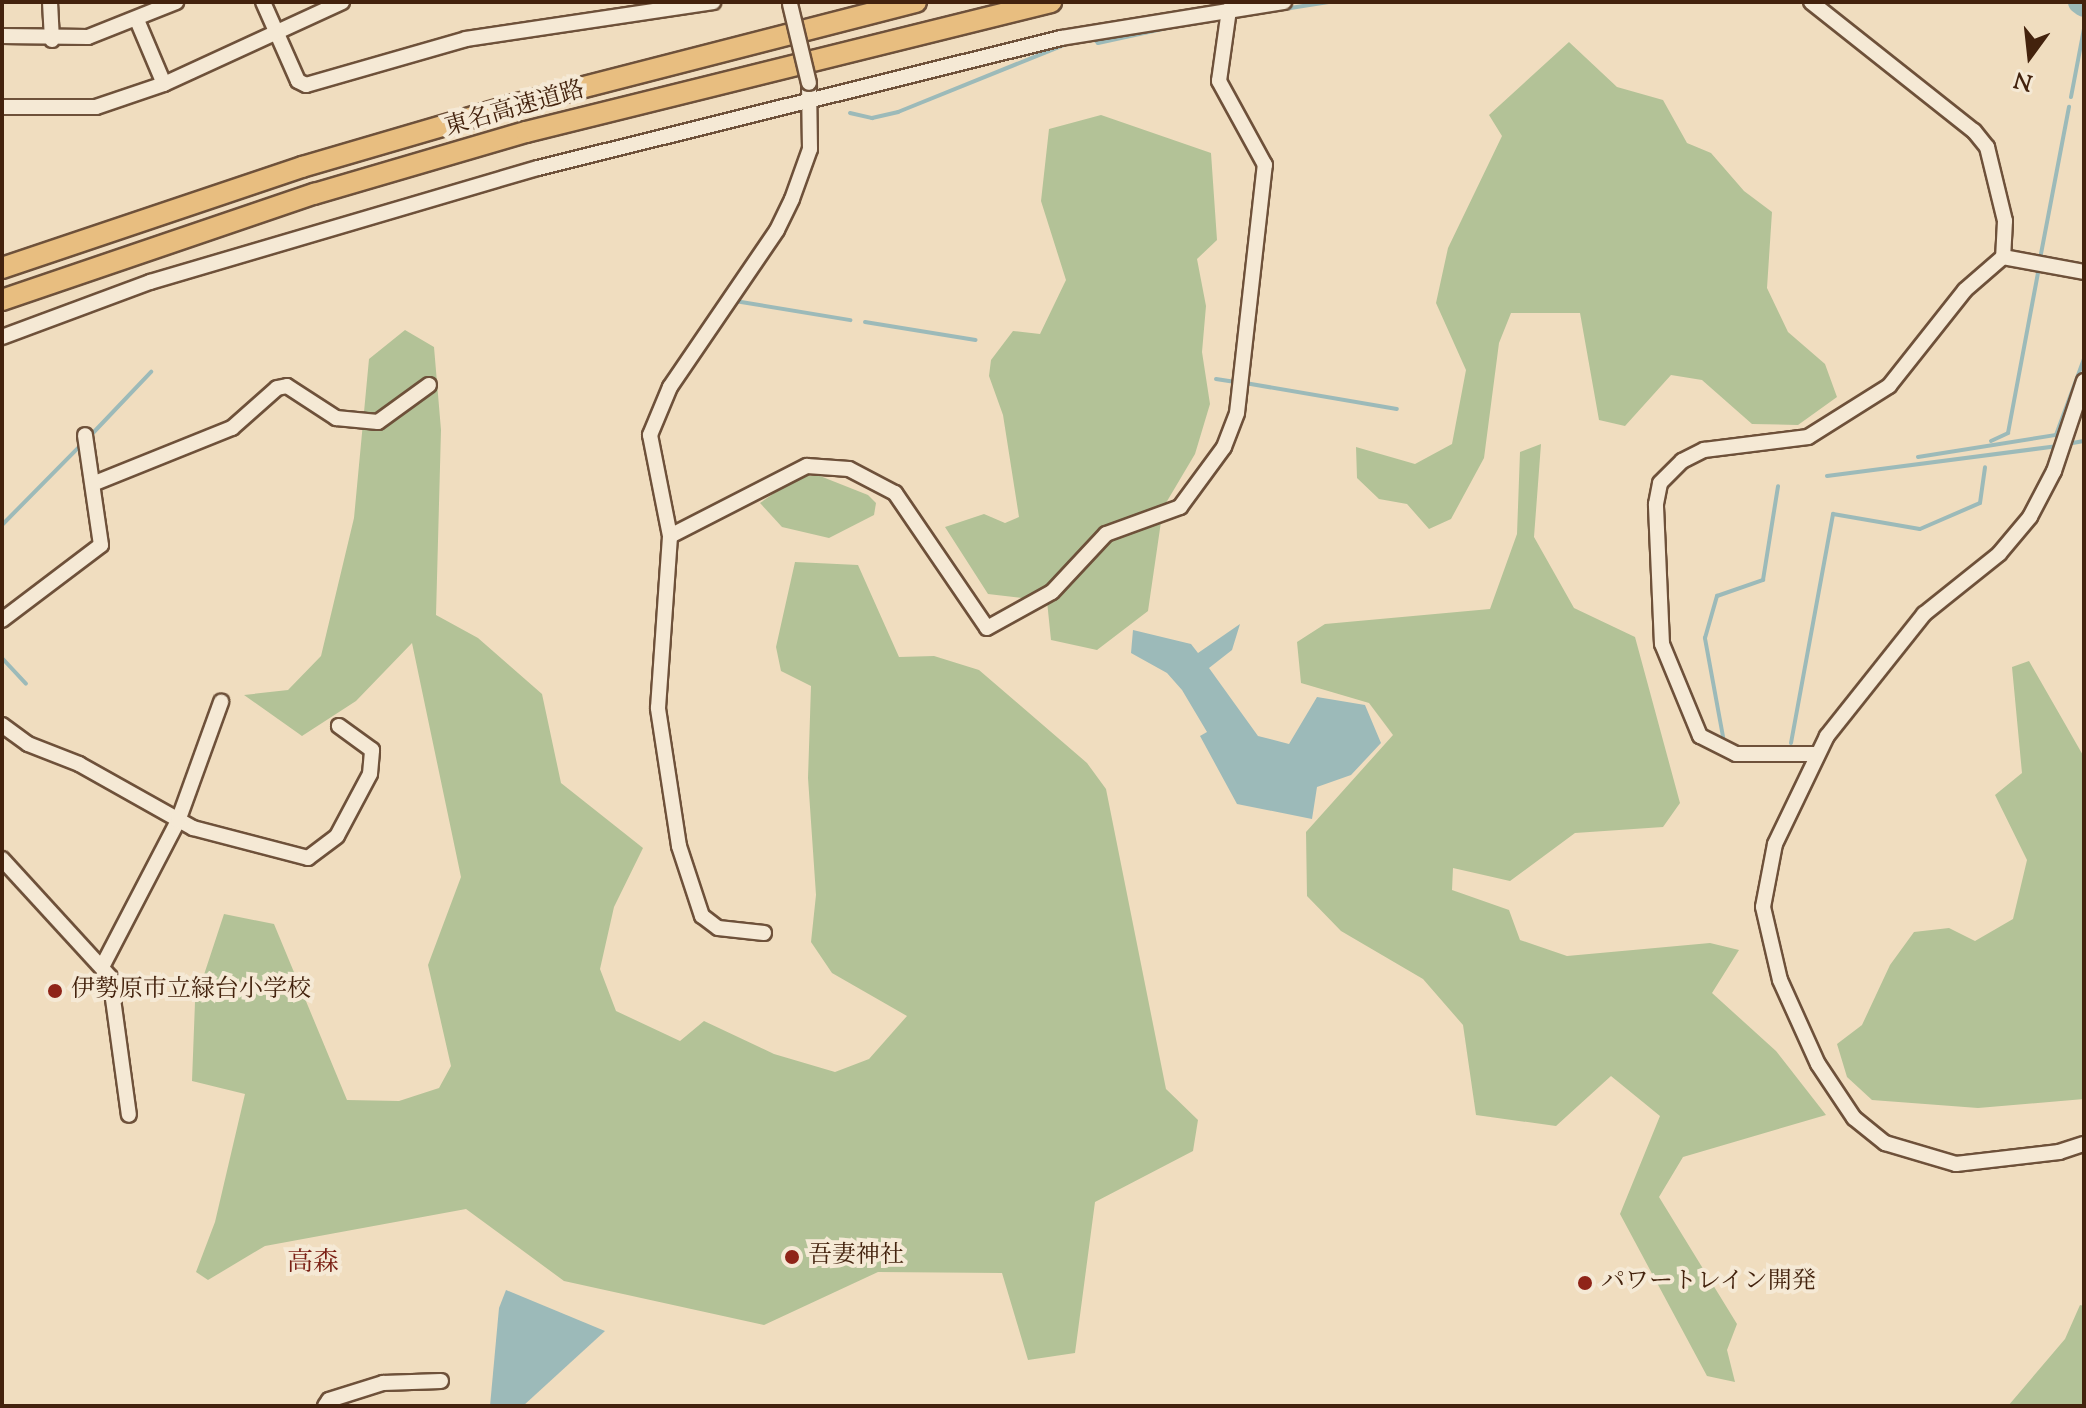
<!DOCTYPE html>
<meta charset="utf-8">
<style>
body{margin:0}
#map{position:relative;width:2086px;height:1408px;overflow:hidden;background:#f0ddbf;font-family:"Sorts Mill Goudy","Noto Serif JP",serif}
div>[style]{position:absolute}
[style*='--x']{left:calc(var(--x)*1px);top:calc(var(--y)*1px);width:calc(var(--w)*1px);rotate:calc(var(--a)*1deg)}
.green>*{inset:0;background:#b3c297}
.water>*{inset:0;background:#9cbab9}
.stream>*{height:4px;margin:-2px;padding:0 2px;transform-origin:2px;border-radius:2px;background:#9cbab9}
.river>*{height:24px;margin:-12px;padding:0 12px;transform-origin:12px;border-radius:12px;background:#9cbab9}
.roads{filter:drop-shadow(2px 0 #6e513a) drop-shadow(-2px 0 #6e513a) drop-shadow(0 2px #6e513a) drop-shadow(0 -2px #6e513a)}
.minor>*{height:14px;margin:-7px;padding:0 7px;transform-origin:7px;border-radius:7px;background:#f5e9d5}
.highway>*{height:20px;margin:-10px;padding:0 10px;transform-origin:10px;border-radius:10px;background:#e8be80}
.bridges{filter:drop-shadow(2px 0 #6e513a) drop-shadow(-2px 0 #6e513a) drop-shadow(0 2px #6e513a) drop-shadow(0 -2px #6e513a)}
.minor-bridge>*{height:14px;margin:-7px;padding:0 7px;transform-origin:7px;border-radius:7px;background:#f5e9d5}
.dots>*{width:22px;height:22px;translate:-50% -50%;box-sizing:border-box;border:4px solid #f5e9d5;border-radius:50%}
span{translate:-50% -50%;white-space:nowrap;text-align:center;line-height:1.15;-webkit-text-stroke:8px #f5e9d5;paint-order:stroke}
.street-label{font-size:24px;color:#43220d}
.poi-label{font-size:24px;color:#43220d}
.left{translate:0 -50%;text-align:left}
.neighbourhood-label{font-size:26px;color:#7a1f14}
.frame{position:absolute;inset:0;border:4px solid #43220d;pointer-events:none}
.north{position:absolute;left:1990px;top:16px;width:80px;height:80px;-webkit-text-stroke:6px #f5e9d5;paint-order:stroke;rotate:195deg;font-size:22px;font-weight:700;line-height:32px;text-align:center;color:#43220d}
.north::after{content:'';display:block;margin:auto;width:28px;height:36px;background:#43220d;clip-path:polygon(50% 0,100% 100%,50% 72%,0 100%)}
</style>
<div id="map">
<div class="green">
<div style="clip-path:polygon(1569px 42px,1617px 87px,1663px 100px,1687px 143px,1711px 153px,1744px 191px,1772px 212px,1767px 288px,1788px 332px,1825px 364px,1837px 397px,1798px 425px,1752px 424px,1702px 380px,1671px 375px,1625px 426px,1599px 420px,1580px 313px,1511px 313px,1499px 343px,1484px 458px,1451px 519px,1429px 529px,1407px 504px,1379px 499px,1357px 478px,1356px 447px,1415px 464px,1452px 444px,1466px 370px,1436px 303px,1448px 248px,1502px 136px,1489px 115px)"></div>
<div style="clip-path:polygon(1101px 115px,1211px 153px,1217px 240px,1197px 259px,1206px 306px,1202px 352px,1210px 404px,1195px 454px,1163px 508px,1148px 611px,1097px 650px,1051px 640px,1047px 601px,988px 594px,945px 527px,984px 514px,1005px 523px,1019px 517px,1003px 415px,989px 376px,991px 360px,1013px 331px,1040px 334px,1066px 280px,1041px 201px,1049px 129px)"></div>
<div style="clip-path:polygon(405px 330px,434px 347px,441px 430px,436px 615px,478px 638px,542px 694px,561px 783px,643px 848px,614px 907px,600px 969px,616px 1011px,680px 1041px,704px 1021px,774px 1054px,835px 1072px,869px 1059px,907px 1016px,832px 973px,811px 942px,816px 895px,808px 778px,811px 686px,781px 671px,776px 647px,795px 562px,858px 565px,899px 657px,934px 656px,979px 670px,1087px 763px,1106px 789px,1166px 1089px,1198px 1120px,1193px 1151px,1095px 1202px,1075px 1353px,1028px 1360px,1002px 1273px,878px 1272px,764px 1325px,564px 1281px,466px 1209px,265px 1246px,208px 1280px,196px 1272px,215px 1222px,245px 1094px,192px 1081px,195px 1002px,224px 914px,274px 924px,347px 1100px,399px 1101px,439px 1088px,451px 1066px,428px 965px,461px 877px,412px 643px,356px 701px,302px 736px,244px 695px,288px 690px,321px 656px,354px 518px,369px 359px)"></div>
<div style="clip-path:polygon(1541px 444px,1534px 537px,1574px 608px,1635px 637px,1680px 803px,1663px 827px,1575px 833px,1510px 881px,1453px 868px,1452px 890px,1509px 910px,1520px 940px,1567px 956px,1710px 943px,1739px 950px,1712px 993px,1776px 1051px,1826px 1115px,1683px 1157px,1659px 1197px,1737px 1324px,1727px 1350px,1735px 1382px,1707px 1376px,1620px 1214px,1660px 1116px,1611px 1076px,1556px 1126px,1476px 1115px,1463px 1025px,1423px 979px,1341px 931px,1307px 896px,1306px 832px,1393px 735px,1369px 703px,1301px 683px,1297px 642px,1325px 624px,1490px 609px,1517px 534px,1520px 452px)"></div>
<div style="clip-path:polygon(799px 476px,820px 476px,868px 495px,876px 503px,874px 515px,829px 538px,782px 527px,760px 503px)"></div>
<div style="clip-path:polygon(2029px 661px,2084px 757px,2084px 1099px,1978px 1108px,1872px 1100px,1847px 1077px,1837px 1044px,1862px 1025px,1890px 965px,1914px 932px,1949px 928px,1975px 941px,2013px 919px,2027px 860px,1995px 795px,2022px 773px,2012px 667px)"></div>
<div style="clip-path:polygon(2080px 1305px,2084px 1306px,2084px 1406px,2008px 1406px,2065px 1339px)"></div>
</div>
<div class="water">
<div style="clip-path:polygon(1240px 624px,1232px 650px,1209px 668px,1258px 736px,1289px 744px,1317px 697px,1365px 705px,1381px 743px,1351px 775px,1317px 787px,1312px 819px,1237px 804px,1200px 736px,1207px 732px,1182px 690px,1167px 673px,1131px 653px,1133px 630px,1191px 644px,1198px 653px)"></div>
<div style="clip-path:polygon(506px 1290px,605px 1331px,523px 1406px,490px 1406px,499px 1308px)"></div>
</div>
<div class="stream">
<div style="--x:1284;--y:9;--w:45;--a:-9"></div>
<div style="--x:1093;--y:38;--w:7;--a:45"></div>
<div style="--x:1098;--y:43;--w:80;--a:-12.3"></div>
<div style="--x:2071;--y:97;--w:69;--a:-79.2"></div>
<div style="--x:850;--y:113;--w:23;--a:13"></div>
<div style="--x:872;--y:118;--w:27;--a:-13"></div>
<div style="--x:898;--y:112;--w:184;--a:-22"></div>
<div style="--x:2040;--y:259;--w:155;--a:-79.2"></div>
<div style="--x:735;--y:301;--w:117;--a:9.4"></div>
<div style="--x:865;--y:322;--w:112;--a:9.2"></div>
<div style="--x:1216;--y:379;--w:18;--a:9"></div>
<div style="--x:1245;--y:383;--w:154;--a:9.7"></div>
<div style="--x:92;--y:434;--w:86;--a:-46.4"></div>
<div style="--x:1991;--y:441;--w:19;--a:-25"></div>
<div style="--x:2008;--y:433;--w:163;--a:-79.4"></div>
<div style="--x:2067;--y:444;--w:17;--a:-10"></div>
<div style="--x:1918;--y:457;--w:140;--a:-9.1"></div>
<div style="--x:2056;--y:435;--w:81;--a:-69.8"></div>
<div style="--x:1827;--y:476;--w:233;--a:-7.4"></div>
<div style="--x:2;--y:525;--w:114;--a:-45.4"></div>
<div style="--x:2;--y:658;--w:35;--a:47"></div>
<div style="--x:1724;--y:742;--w:106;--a:-100.4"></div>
<div style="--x:1705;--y:638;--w:44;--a:-74.1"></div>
<div style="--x:1717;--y:596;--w:49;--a:-19.2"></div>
<div style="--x:1763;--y:580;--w:95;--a:-80.9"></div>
<div style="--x:1791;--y:743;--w:233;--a:-79.6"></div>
<div style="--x:1833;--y:514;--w:88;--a:9.8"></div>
<div style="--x:1920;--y:529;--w:65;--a:-23.4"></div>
<div style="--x:1980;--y:503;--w:36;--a:-82"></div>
</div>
<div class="river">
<div style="--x:2080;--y:2;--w:5;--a:37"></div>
</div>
<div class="roads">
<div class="minor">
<div style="--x:50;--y:2;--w:38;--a:87"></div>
<div style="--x:263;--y:2;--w:86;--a:66.1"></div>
<div style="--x:298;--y:81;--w:9;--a:27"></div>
<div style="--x:306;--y:85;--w:166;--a:-16"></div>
<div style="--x:466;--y:39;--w:250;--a:-8.5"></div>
<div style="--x:1811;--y:2;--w:208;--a:38.4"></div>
<div style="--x:1974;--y:131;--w:21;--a:51"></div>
<div style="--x:1987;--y:147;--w:76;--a:76.3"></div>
<div style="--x:2005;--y:221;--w:36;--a:93"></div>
<div style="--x:137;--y:20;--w:69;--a:67.1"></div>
<div style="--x:2;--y:36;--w:86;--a:0.7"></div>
<div style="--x:88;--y:37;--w:95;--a:-21.7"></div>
<div style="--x:2;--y:107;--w:94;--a:0"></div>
<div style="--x:96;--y:107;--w:72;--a:-18.7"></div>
<div style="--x:164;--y:84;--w:196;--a:-24.7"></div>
<div style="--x:2;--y:337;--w:158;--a:-20.4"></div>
<div style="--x:150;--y:282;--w:404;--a:-16.4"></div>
<div style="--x:538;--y:168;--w:539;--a:-13.96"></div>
<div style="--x:1061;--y:38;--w:226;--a:-9.2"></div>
<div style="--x:2084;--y:381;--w:95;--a:108.4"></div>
<div style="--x:2054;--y:471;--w:52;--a:117.6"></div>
<div style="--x:2030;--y:517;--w:48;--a:130"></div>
<div style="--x:1999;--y:554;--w:96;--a:141.3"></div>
<div style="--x:1924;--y:614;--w:156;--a:128.5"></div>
<div style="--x:1827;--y:736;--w:120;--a:115.7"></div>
<div style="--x:1775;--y:844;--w:64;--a:100.8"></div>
<div style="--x:1763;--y:907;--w:75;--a:76.9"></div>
<div style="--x:1780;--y:980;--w:92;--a:65.7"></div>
<div style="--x:1818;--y:1064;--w:65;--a:56.3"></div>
<div style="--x:1854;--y:1118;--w:40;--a:39"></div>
<div style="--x:1885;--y:1143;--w:74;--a:16.5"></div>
<div style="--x:1956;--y:1164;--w:104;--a:-6.6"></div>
<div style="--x:2059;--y:1152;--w:26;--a:-18"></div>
<div style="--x:95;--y:483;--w:148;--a:-21.9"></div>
<div style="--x:232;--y:428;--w:60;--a:-41.6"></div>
<div style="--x:277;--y:388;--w:10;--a:-11"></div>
<div style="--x:287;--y:386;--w:59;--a:33.1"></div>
<div style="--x:336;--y:418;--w:42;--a:5.4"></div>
<div style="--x:378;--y:422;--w:63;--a:-36"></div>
<div style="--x:670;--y:536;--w:154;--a:-27.1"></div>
<div style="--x:807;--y:466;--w:42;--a:4.1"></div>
<div style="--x:849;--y:469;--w:52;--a:27.6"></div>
<div style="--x:895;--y:493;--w:163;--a:55.7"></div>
<div style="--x:987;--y:628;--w:74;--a:-29"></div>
<div style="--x:1052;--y:592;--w:79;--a:-47"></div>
<div style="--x:1106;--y:534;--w:79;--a:-20"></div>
<div style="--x:1180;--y:507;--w:74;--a:-53.7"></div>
<div style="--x:1224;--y:447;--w:36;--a:-69"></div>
<div style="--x:1237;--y:413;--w:250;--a:-83.6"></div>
<div style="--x:1265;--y:165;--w:96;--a:-118.7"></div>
<div style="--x:1219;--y:81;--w:72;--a:-82"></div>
<div style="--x:2;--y:620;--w:124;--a:-37.1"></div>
<div style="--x:101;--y:545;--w:111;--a:-98.3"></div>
<div style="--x:2;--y:725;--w:32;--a:36"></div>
<div style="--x:28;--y:744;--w:55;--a:21.4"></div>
<div style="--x:79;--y:764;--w:131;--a:29.3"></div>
<div style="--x:193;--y:828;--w:119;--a:14.6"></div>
<div style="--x:308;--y:858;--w:36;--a:-37"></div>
<div style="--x:337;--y:836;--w:70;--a:-62"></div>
<div style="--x:370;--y:774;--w:24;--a:-85"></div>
<div style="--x:372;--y:750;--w:41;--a:-144"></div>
<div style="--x:1817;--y:754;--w:81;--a:180"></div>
<div style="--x:1736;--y:754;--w:40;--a:-153.4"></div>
<div style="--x:1700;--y:736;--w:100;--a:-112.4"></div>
<div style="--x:1662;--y:644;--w:140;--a:-92.5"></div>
<div style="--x:1656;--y:504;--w:21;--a:-79"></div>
<div style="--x:1660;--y:483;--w:31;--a:-45"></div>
<div style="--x:1682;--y:461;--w:25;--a:-27"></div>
<div style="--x:1704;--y:450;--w:105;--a:-7.1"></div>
<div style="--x:1808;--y:437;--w:96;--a:-32.2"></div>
<div style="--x:1889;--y:386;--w:122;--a:-51.6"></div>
<div style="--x:1965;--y:290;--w:50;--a:-41"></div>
<div style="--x:2003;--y:257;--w:82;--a:10.5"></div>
<div style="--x:2;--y:859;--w:160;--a:47.5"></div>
<div style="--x:110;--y:977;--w:139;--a:82.2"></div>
<div style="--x:764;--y:933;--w:46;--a:-173.8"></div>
<div style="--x:718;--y:928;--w:20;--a:-143"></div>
<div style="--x:702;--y:916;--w:74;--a:-108.2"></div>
<div style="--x:679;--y:846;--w:140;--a:-98.7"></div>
<div style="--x:658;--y:708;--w:172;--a:-86"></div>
<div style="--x:670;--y:536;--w:103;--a:-101.2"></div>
<div style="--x:650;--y:435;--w:52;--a:-67.4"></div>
<div style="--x:670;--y:387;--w:190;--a:-55.7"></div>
<div style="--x:777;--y:230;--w:34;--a:-64"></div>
<div style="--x:792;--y:199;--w:53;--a:-70.2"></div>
<div style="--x:810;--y:149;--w:66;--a:-90.9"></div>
<div style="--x:103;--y:965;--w:162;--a:-62.5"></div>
<div style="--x:178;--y:821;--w:127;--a:-70.1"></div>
<div style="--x:325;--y:1406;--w:7;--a:-56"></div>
<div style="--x:329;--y:1400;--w:57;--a:-17.5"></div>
<div style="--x:383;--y:1383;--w:58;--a:-2"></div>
</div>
<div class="highway">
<div style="--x:2;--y:268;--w:317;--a:-18.6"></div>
<div style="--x:302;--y:167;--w:225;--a:-16.3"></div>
<div style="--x:518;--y:104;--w:411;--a:-14.4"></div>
<div style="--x:2;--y:300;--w:330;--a:-18.8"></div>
<div style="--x:314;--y:194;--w:221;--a:-16.3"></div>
<div style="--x:526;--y:132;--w:541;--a:-13.91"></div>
</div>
</div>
<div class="bridges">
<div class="minor-bridge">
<div style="--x:790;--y:4;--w:81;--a:76.5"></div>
</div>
</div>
<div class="dots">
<div style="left:55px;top:991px;background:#8f2418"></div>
<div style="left:792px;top:1257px;background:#8f2418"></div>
<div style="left:1585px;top:1283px;background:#8f2418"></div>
</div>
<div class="street-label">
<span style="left:515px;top:110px;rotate:-16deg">東名高速道路</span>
</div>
<div class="poi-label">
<span class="left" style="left:71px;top:991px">伊勢原市立緑台小学校</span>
<span class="left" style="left:808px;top:1257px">吾妻神社</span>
<span class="left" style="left:1601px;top:1283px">パワートレイン開発</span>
</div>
<div class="neighbourhood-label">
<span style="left:313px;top:1264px">高森</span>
</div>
<div class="frame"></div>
<div class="north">N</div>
</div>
